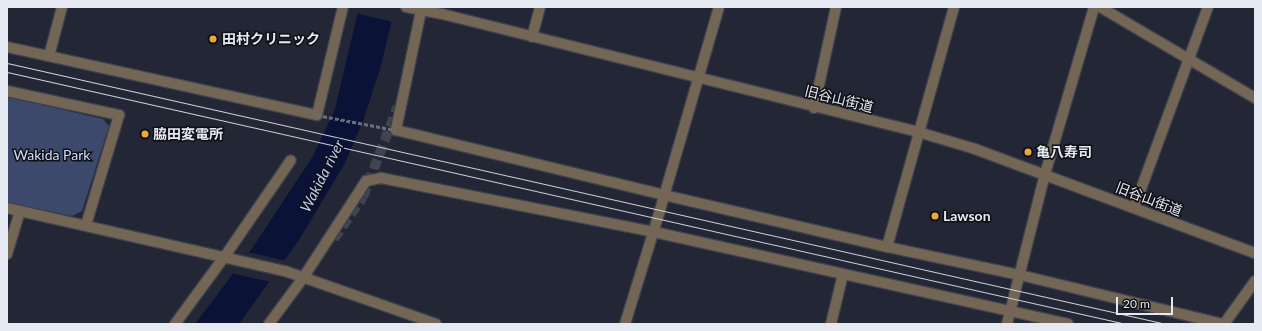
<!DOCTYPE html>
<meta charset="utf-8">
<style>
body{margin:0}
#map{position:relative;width:1262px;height:331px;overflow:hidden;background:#232735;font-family:Lato,"Noto Sans JP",sans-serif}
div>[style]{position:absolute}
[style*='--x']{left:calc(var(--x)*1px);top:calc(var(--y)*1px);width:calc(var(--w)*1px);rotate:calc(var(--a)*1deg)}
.green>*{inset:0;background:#3d486d}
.water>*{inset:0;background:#0b1237}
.pier>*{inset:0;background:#232735}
.tertiary-tunnel>*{height:10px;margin-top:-5px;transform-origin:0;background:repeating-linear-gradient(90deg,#404451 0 10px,transparent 0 15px)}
.roads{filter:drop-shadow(1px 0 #3e424f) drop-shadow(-1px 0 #3e424f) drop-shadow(0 1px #3e424f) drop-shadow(0 -1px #3e424f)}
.minor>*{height:10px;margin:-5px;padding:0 5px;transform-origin:5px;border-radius:5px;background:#746654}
.tram>*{height:1px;margin:-0.5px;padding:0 0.5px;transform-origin:0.5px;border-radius:0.5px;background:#d0d4de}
.path-bridge>*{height:2.5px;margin-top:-1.25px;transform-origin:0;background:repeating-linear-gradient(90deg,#6a6e7b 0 4px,transparent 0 6px)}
.dots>*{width:11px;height:11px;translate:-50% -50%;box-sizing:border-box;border:2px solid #0e1016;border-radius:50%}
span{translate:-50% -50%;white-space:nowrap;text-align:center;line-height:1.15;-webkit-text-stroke:3px #0e1016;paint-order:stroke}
.poi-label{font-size:14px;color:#e5e9f2;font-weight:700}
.left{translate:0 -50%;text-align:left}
.street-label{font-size:14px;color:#e5e9f2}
.park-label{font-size:14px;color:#d3dcf9}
.water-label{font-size:15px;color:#bccaf4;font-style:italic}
.frame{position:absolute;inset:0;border:8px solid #e5e9f2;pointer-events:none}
.scale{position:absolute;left:1116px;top:297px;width:57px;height:18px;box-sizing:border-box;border:2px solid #e5e9f2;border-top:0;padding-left:5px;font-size:12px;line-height:14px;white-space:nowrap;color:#e5e9f2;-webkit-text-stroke:3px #0e1016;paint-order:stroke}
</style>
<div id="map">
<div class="green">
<div style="clip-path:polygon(7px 97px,103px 119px,109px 126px,82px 211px,72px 216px,7px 202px)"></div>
</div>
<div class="water">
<div style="clip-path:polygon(359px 7px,395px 7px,381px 66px,363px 121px,345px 163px,299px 240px,239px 324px,195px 324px,253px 247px,313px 156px,335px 109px)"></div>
</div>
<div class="pier">
<div style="clip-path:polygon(357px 7px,397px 7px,393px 22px,355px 13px)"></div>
<div style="clip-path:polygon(247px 252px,287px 261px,272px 282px,230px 273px)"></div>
</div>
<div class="tertiary-tunnel">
<div style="--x:334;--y:239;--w:51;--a:-55.4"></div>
<div style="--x:363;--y:197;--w:97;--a:-69"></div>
</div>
<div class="roads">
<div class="minor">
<div style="--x:406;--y:7;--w:37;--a:11"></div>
<div style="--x:442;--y:14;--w:490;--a:13.9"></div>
<div style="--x:918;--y:132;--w:59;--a:16.6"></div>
<div style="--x:975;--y:149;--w:299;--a:20.4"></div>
<div style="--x:1100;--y:7;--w:180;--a:30.4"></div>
<div style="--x:421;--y:11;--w:122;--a:101.9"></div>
<div style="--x:396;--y:130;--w:276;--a:13.6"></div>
<div style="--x:664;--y:195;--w:229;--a:13.1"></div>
<div style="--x:887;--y:247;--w:136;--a:11.9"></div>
<div style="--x:1020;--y:275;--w:209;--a:13.6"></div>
<div style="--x:532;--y:37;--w:31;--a:-75"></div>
<div style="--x:7;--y:47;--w:317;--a:12.4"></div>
<div style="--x:317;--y:115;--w:111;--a:-76.5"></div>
<div style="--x:49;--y:56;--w:51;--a:-75.1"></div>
<div style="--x:7;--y:91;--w:115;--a:12.1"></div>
<div style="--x:119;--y:115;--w:115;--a:106.7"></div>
<div style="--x:814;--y:108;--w:103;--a:-77.7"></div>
<div style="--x:7;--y:208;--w:285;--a:12.8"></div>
<div style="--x:285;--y:271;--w:160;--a:19.3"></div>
<div style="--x:1134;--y:208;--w:214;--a:-69.8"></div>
<div style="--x:887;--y:247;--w:249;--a:-74.4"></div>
<div style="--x:7;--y:254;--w:45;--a:-73.2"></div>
<div style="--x:175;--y:324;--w:84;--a:-53.7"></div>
<div style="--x:225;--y:256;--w:116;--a:-55.5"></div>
<div style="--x:269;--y:324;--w:57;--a:-53.5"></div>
<div style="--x:303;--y:278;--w:116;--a:-57"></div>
<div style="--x:366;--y:181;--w:15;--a:-11"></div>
<div style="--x:381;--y:178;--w:278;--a:11.2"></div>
<div style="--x:654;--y:232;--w:424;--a:12.5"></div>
<div style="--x:625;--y:324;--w:119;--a:-72.9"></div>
<div style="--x:660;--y:210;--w:211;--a:-73.8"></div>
<div style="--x:831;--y:324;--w:51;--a:-76.5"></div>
<div style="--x:1007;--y:324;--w:155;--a:-75.8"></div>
<div style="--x:1045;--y:174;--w:174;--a:-73.6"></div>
<div style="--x:1224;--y:324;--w:53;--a:-54.2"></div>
</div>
</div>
<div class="tram">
<div style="--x:7;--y:63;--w:1188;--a:12.69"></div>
<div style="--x:7;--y:72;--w:1147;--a:12.69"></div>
</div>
<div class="path-bridge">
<div style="--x:317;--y:115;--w:80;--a:10.8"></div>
</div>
<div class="dots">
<div style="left:213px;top:39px;background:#eda83b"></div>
<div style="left:145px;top:134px;background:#eda83b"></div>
<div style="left:1028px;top:152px;background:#eda83b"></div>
<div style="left:935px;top:216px;background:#eda83b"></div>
</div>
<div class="poi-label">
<span class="left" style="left:222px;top:39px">田村クリニック</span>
<span class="left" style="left:153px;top:134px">脇田変電所</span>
<span class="left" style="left:1036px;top:152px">亀八寿司</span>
<span class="left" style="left:943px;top:216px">Lawson</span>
</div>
<div class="street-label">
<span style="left:839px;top:99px;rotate:14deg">旧谷山街道</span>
<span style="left:1149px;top:199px;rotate:21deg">旧谷山街道</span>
</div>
<div class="park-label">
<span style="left:52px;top:155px">Wakida Park</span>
</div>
<div class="water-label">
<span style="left:322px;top:176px;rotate:-63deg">Wakida river</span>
</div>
<div class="frame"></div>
<div class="scale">20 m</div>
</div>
